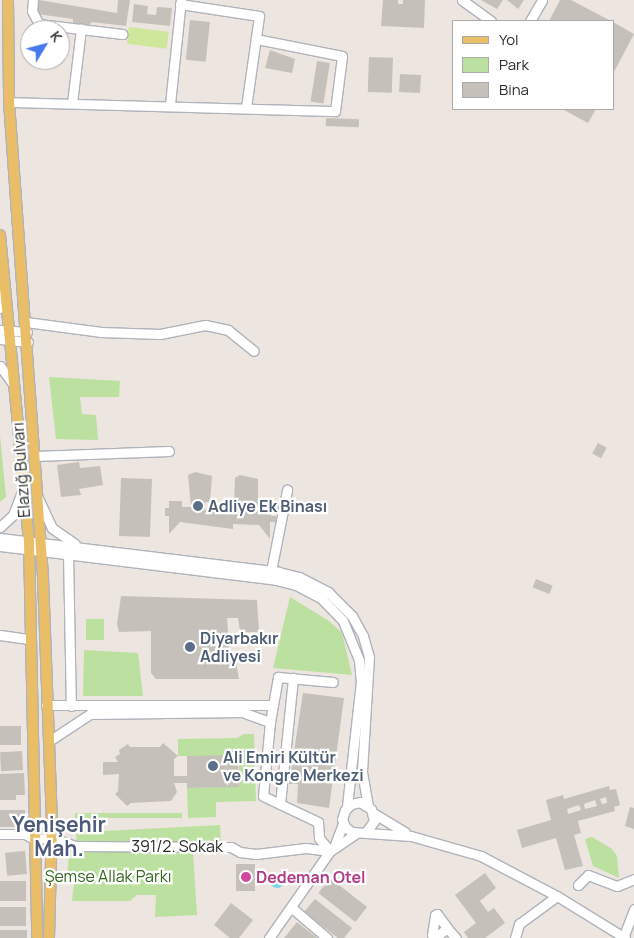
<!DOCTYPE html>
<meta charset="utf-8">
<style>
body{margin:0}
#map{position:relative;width:634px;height:938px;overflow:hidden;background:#ede5df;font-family:Manrope,sans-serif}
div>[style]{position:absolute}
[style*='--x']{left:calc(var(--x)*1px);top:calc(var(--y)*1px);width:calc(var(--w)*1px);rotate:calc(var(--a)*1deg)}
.green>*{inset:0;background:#bbe09f;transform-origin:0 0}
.pitch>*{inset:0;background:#cee79b;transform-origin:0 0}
.water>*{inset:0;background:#78d6e9}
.round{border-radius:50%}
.building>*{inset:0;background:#c5c1ba;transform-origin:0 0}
.roads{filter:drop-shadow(1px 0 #afb3bb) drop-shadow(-1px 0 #afb3bb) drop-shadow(0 1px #afb3bb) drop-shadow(0 -1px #afb3bb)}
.minor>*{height:9px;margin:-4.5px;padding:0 4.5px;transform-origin:4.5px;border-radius:4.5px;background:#fff}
.major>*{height:10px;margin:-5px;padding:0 5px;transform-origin:5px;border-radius:5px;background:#eabe67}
.dots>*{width:14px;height:14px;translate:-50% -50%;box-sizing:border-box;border:2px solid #fff;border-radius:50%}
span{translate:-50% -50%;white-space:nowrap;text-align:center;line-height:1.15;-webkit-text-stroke:4.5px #fff;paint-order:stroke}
.street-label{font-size:16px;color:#2c2c2c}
.service-label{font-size:16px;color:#4e5e75;font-weight:700}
.left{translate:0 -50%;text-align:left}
.park-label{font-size:16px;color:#34661f}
.hotel-label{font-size:16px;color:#b23c85;font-weight:700}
.district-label{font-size:21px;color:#4e5a7b;font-weight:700}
.legend{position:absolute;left:452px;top:20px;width:162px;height:90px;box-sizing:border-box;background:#fff;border:1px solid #ababab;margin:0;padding:6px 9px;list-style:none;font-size:15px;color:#2c2c2c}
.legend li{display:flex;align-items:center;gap:10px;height:25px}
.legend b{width:25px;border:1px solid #ababab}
.north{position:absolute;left:20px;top:20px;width:50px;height:50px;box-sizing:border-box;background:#fff;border:1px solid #ababab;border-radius:50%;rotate:53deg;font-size:14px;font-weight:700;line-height:20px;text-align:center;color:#2c2c2c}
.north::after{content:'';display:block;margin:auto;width:18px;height:22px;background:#4878f0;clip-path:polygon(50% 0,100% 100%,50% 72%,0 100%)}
</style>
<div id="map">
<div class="green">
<div style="clip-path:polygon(49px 377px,120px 381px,119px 397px,80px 397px,82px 414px,96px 415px,98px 440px,56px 439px)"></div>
<div style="clip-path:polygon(0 436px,6px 497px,0 502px)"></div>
<div style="clip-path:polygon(290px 597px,329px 621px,342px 633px,352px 675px,273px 668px)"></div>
<div style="left:86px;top:619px;width:18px;height:21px"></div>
<div style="clip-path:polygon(84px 650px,138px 653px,143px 696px,83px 696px)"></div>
<div style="clip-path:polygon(244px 734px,254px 734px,256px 801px,216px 802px,216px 817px,188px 818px,187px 788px,239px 786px,239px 756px,178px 756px,178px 739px,237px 738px)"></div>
<div style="left:182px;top:813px;width:5px;height:107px;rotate:90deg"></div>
<div style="left:220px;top:825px;width:17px;height:144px;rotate:87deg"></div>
<div style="clip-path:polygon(592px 837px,612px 849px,617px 856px,619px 878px,593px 866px,585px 839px)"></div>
<div style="clip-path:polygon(69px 851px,193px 851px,197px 915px,155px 917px,156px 895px,137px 895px,130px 901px,72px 901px,74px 883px,67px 882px)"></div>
</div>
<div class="pitch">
<div style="left:129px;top:27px;width:40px;height:17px;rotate:7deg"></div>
</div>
<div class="water">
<div class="round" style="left:270px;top:874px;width:14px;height:14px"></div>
</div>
<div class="building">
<div style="clip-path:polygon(39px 0,117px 13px,118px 0,130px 0,126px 26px,91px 22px,90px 25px,73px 23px,73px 19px,37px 14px)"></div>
<div style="clip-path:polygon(383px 0,398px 0,398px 4px,403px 4px,403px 0,425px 0,424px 28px,381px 26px)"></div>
<div style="clip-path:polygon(481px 0,503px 0,497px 9px)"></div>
<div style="clip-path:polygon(507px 0,524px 0,518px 9px)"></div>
<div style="clip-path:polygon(560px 0,571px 0,611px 21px,549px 21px)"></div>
<div style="clip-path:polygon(134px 4px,148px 6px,147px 14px,156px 15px,157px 7px,172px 8px,170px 26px,132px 22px)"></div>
<div style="left:190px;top:20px;width:20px;height:40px;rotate:6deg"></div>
<div style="clip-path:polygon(613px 22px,634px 34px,614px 72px,613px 72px)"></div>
<div style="clip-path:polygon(270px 50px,295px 59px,292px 73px,265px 68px)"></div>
<div style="left:369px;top:57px;width:24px;height:35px;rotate:2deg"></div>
<div style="left:317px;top:61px;width:13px;height:41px;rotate:9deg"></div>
<div style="left:400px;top:74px;width:21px;height:18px;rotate:3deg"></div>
<div style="clip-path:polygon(562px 109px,596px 109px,588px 123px)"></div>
<div style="left:326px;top:118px;width:33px;height:8px;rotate:2deg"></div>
<div style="left:598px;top:443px;width:10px;height:12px;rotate:29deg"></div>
<div style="clip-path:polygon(79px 462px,80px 468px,100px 466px,103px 485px,79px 489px,81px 495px,61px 497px,57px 465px)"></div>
<div style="clip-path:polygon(195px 472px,212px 476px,210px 502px,205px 502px,205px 510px,219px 510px,219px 502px,224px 502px,224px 509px,239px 510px,239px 503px,234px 503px,235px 478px,240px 475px,258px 479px,258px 505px,252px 505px,252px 512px,260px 512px,260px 507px,271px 507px,271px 516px,276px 516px,276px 522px,270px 522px,270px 539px,259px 525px,233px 524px,233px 529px,180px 522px,169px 534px,169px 516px,165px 516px,165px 508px,169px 508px,169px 501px,182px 501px,182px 507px,191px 507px,188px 475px)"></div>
<div style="left:121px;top:478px;width:31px;height:58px;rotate:2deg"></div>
<div style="left:536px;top:579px;width:18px;height:9px;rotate:22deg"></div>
<div style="clip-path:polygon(121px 596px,257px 600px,259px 632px,240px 632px,238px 618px,227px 618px,230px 662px,236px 662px,239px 679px,156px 679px,151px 673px,151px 631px,119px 632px,117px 624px)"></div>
<div style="clip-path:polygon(303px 693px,344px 698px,329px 808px,297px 803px,298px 784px,289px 784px)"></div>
<div style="left:21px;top:726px;width:19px;height:21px;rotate:90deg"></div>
<div style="clip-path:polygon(163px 743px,178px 756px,174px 759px,174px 776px,187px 776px,187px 756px,238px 755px,239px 787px,187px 788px,187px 783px,174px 783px,177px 792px,171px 801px,131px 803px,127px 806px,115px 794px,118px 791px,119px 774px,103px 775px,103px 762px,118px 762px,115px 757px,120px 754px,119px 750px,128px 744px,130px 747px,160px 747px)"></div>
<div style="left:22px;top:751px;width:19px;height:22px;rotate:87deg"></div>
<div style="clip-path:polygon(24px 773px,25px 795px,16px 795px,16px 800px,0 800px,0 774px)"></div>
<div style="clip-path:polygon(evenodd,609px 786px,610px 790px,616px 789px,620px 805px,614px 807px,615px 811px,578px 821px,581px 833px,574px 835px,583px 866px,565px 870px,556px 838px,522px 848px,517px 830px,551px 820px,546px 800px,563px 795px,564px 799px,609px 786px,606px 797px,607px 803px,602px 804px,600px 799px,606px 797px,609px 786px,595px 800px,597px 806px,585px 809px,584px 804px,595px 800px,609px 786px,579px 805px,581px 810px,568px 814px,567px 809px,579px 805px)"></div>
<div style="clip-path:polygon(630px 807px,634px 808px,634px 829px,625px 826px)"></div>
<div style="left:0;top:810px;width:25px;height:17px"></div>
<div style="left:25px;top:851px;width:23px;height:20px;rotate:85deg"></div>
<div style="left:236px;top:864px;width:19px;height:27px"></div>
<div style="clip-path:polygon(485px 873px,496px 888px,480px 901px,488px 912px,494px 908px,505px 923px,485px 938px,468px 938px,464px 932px,476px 923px,455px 895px)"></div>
<div style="left:330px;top:878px;width:47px;height:19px;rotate:38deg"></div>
<div style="left:0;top:881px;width:26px;height:20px"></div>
<div style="clip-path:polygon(315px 899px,352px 928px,344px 938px,338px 938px,304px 912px)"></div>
<div style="clip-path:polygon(231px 903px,253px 920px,239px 938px,230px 938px,214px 925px)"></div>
<div style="left:0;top:907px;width:26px;height:19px"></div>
<div style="clip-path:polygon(297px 922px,317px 938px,284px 938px)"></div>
<div style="left:27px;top:930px;width:8px;height:27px;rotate:90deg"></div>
</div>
<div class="roads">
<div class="minor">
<div style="--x:33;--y:0;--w:11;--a:95"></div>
<div style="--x:32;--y:11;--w:15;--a:62"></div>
<div style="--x:39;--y:24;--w:84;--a:6.9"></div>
<div style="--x:462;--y:0;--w:36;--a:36"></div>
<div style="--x:180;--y:4;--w:80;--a:8.6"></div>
<div style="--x:259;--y:16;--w:92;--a:98.1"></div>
<div style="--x:530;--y:21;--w:24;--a:-60"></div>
<div style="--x:9;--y:102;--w:326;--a:1.6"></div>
<div style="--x:335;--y:111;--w:55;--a:-82.7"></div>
<div style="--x:342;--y:56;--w:88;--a:-168.8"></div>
<div style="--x:72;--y:103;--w:75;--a:-83.1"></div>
<div style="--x:170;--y:104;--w:105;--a:-84"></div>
<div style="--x:0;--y:308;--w:17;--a:-77"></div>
<div style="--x:26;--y:322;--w:76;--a:7.6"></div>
<div style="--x:101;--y:332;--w:59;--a:1.9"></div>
<div style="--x:160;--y:334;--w:46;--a:-11.3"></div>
<div style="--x:205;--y:325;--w:24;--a:12"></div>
<div style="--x:228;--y:330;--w:33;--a:39"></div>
<div style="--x:0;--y:330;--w:27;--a:4"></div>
<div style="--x:0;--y:339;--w:28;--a:6"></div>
<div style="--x:0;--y:366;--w:24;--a:54"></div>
<div style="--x:35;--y:456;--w:134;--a:-2.1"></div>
<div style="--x:38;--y:498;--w:33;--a:65"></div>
<div style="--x:52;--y:528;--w:28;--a:35"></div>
<div style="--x:0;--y:527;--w:18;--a:-43"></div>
<div style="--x:13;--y:515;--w:28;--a:-69"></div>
<div style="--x:0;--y:538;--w:281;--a:6.9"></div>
<div style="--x:279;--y:572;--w:21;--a:14"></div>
<div style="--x:299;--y:577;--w:33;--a:27"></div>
<div style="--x:328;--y:592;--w:34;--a:45"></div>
<div style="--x:352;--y:616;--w:23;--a:61"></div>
<div style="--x:363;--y:636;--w:22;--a:74"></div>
<div style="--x:369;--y:657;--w:115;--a:93.5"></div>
<div style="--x:362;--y:772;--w:34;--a:80"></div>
<div style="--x:0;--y:546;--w:278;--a:7"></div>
<div style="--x:276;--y:580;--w:21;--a:14"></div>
<div style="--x:296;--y:585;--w:30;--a:28"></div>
<div style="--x:322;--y:599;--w:30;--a:46"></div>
<div style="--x:343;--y:621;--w:42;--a:67.7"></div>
<div style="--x:359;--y:660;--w:21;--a:85"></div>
<div style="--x:361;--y:681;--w:126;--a:96.4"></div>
<div style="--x:68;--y:554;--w:152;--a:88.9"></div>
<div style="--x:271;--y:571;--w:83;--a:-78.8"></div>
<div style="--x:0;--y:635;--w:30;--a:8"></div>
<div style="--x:46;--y:705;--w:226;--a:0"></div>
<div style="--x:270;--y:722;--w:46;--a:-79.9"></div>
<div style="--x:278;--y:677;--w:55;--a:5.2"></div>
<div style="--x:49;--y:741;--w:49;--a:-33.4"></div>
<div style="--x:90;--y:714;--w:152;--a:-0.8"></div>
<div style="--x:242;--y:712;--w:30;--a:20"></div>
<div style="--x:270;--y:722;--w:74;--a:95.4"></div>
<div style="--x:263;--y:796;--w:61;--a:25.3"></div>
<div style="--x:318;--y:822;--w:16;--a:86"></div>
<div style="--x:319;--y:838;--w:17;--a:50"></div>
<div style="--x:280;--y:804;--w:127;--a:-84.1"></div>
<div style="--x:373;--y:813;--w:37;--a:31"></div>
<div style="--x:52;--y:823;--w:18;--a:180"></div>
<div style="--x:34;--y:823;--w:14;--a:129"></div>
<div style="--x:25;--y:834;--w:10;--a:29"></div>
<div style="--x:34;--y:839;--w:18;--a:-3"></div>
<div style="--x:52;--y:838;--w:24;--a:19"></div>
<div style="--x:75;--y:846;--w:156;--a:0.4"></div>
<div style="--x:231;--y:847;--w:10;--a:29"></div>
<div style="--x:240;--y:852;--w:16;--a:7"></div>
<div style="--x:256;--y:854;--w:50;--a:-6.8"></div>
<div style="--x:306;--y:848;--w:24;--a:7"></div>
<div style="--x:366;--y:832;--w:14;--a:-54"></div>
<div style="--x:374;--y:821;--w:12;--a:-104"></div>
<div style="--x:371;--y:809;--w:13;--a:-148"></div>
<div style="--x:360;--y:802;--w:9;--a:167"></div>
<div style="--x:351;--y:804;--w:8;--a:135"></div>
<div style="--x:345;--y:810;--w:9;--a:108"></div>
<div style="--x:342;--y:819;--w:9;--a:69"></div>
<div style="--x:345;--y:827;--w:9;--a:36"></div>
<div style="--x:352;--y:832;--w:59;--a:3.9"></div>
<div style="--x:411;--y:836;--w:73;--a:15.9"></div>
<div style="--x:481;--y:856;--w:86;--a:27.8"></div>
<div style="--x:557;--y:896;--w:80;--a:31.7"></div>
<div style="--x:0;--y:834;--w:25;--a:0"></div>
<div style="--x:334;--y:847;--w:26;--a:-69"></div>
<div style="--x:578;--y:885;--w:14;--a:-45"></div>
<div style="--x:588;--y:875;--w:31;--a:21"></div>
<div style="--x:617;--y:886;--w:18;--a:-22"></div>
<div style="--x:292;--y:908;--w:46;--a:40.6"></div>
<div style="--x:447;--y:928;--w:14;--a:141"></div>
<div style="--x:436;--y:937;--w:4;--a:-153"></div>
<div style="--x:432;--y:935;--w:20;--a:-81"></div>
<div style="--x:435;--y:915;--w:2;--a:-27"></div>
<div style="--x:437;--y:914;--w:17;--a:54"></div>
<div style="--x:447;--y:928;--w:13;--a:48"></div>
<div style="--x:269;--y:938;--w:106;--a:-55"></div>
<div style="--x:330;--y:851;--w:32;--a:-34"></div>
<div style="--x:515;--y:938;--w:15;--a:-74"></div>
<div style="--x:519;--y:924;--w:47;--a:-36.4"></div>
<div style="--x:623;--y:938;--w:31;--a:-69"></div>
</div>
<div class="major">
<div style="--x:8;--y:0;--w:102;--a:89.4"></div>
<div style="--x:9;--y:102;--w:477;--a:85.9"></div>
<div style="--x:43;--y:578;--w:245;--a:87.9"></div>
<div style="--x:52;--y:823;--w:115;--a:91.5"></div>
<div style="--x:0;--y:235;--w:308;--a:84.6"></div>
<div style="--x:29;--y:542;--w:396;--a:88.8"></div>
</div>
</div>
<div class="dots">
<div style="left:198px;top:506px;background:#5c6f8a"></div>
<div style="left:190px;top:647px;background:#5c6f8a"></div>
<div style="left:213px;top:766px;background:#5c6f8a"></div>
<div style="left:246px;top:877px;background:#d1479c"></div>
</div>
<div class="street-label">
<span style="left:21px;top:470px;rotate:-94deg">Elazığ Bulvarı</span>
<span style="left:177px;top:846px">391/2. Sokak</span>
</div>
<div class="service-label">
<span class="left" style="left:208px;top:506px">Adliye Ek Binası</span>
<span class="left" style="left:200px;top:647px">Diyarbakır<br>Adliyesi</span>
<span class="left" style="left:223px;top:766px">Ali Emiri Kültür<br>ve Kongre Merkezi</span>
</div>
<div class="park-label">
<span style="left:108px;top:876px">Şemse Allak Parkı</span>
</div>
<div class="hotel-label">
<span class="left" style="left:256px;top:877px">Dedeman Otel</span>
</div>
<div class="district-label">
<span style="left:59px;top:836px">Yenişehir<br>Mah.</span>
</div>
<ul class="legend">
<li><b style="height:6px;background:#eabe67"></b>Yol</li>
<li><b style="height:14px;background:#bbe09f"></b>Park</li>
<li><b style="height:14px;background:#c5c1ba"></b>Bina</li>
</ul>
<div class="north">K</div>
</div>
